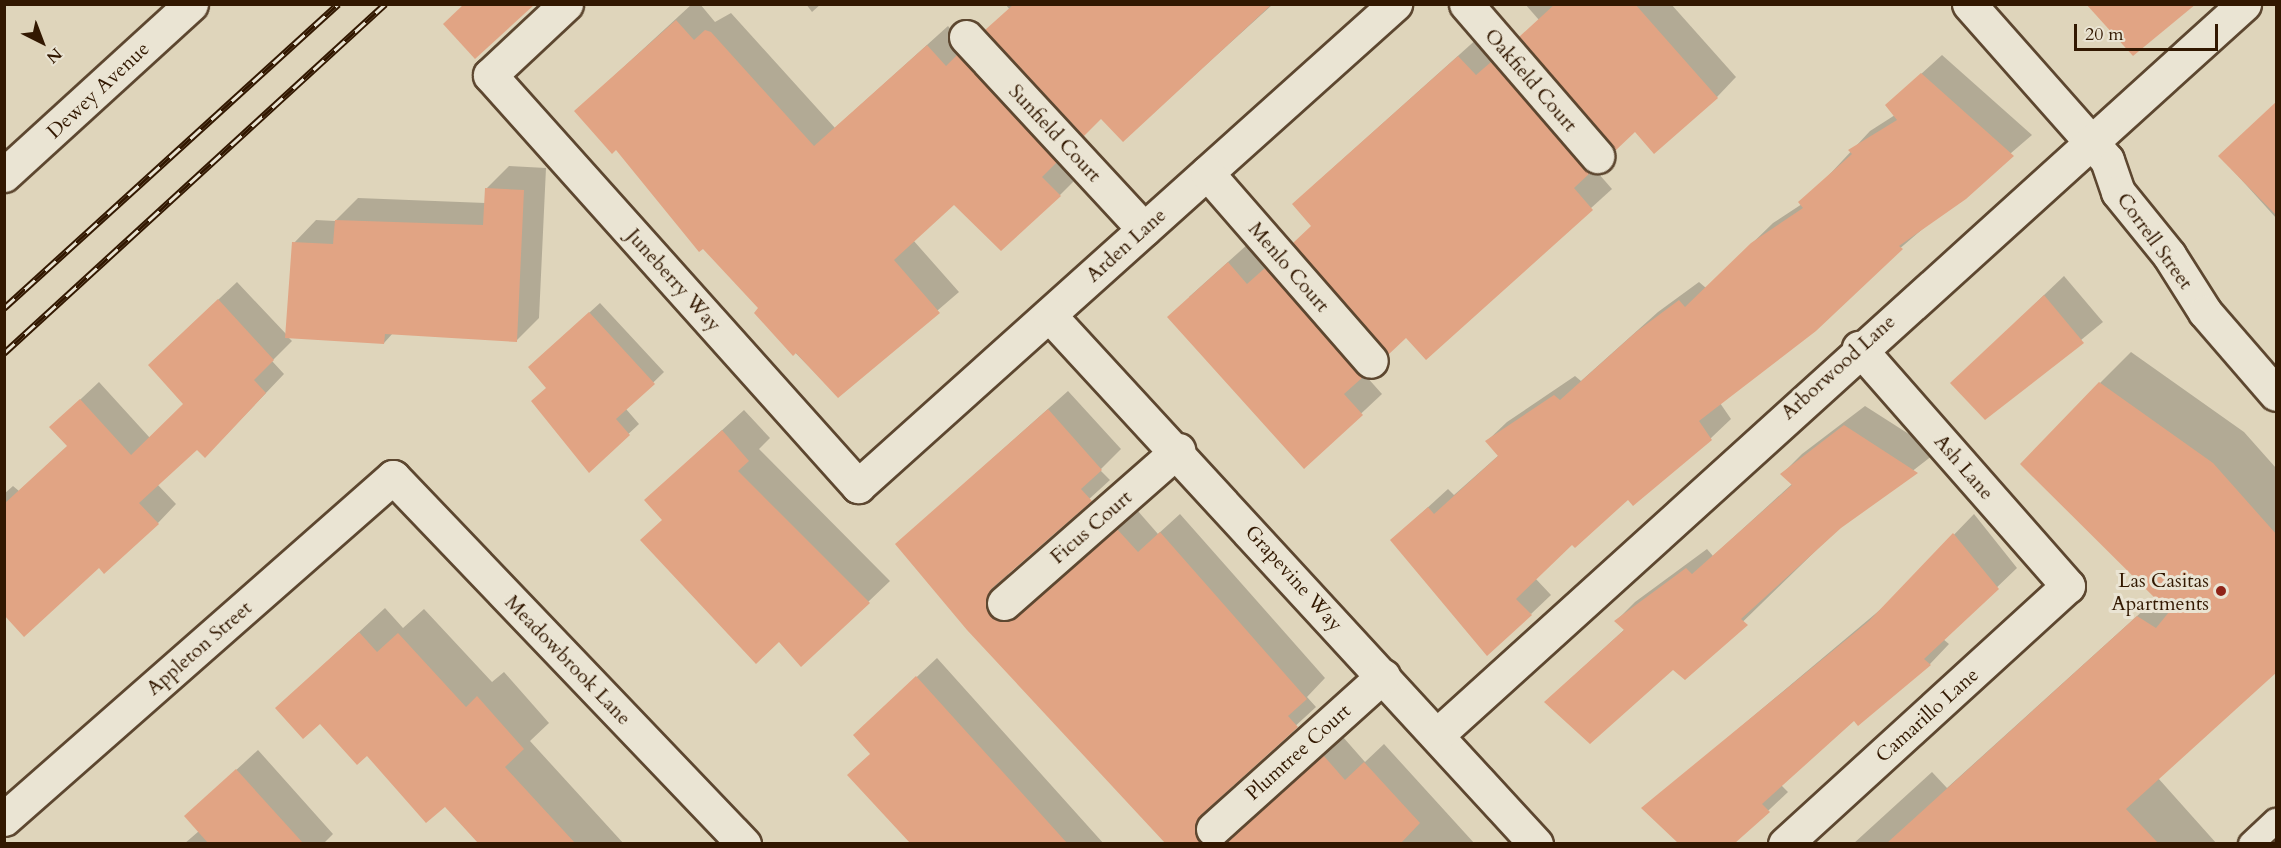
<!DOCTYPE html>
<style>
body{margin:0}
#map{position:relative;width:2281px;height:848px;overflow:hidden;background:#dfd5bb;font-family:Cardo,serif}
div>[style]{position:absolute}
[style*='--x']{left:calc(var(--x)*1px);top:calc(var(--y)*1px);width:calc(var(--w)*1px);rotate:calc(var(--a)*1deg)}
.shadow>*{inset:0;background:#0003}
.building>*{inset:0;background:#e1a484}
.roads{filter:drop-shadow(2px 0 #5d4730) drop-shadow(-2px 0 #5d4730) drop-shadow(0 2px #5d4730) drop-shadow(0 -2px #5d4730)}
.service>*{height:24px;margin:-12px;padding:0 12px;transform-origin:12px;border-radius:12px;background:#eae4d3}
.minor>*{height:33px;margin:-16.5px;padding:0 16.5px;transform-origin:16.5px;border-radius:16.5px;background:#eae4d3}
.tertiary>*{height:33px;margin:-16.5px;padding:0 16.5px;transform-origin:16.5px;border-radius:16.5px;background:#eae4d3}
.rail>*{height:7px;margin-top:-3.5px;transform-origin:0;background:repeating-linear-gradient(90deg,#eae4d3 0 14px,#321801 0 28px);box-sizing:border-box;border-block:2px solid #321801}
.dots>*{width:16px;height:16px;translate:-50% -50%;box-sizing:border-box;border:3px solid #eae4d3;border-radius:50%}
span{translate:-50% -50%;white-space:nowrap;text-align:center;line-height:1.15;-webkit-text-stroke:6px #eae4d3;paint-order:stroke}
.street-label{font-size:20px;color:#321801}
.poi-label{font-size:20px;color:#321801}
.right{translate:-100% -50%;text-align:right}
.frame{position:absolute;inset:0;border:6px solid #321801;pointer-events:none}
.north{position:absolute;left:12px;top:12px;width:60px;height:60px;-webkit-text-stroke:4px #eae4d3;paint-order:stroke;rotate:138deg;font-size:16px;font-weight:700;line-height:24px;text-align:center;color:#321801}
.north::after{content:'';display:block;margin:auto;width:21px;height:27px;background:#321801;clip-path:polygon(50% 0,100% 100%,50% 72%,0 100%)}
.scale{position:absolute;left:2074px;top:24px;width:144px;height:27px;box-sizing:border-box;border:3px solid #321801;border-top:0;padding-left:8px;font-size:18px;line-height:21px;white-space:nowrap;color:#321801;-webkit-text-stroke:4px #eae4d3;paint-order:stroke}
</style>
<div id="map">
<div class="shadow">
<div style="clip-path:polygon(692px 4px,700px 4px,715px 22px,731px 13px,835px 128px,948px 26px,1079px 176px,1060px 195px,954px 203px,913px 240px,959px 292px,838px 396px,756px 313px,760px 308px,616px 148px,576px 111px)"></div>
<div style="clip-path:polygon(806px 4px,821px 4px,812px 12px)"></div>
<div style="clip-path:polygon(1005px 4px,1273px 4px,1123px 140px)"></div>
<div style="clip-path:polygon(1525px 4px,1671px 4px,1736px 77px,1717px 97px,1635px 130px)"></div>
<div style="clip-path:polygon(1479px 37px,1612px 189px,1426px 358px,1312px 225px,1314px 185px)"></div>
<div style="clip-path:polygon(1942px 55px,2032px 135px,1720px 403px,1731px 419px,1711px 438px,1633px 504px,1629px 497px,1572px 542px,1535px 578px,1551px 595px,1531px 614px,1392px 540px,1448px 489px,1454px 495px,1499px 455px,1487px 441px,1507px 422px,1575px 376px,1581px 381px,1658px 312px,1699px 282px,1706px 288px,1773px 223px,1802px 204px,1870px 131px,1895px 115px,1887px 105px)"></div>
<div style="clip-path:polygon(2276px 104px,2276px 218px,2220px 156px)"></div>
<div style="clip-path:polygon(509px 166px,546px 168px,539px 318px,517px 340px,393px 333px,384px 343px,288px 337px,292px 341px,272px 361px,284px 374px,223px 438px,197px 448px,157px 484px,176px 504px,158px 523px,104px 572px,99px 566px,4px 613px,4px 494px,13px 486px,19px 491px,69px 445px,51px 427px,99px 382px,150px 438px,185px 403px,168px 347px,237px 282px,287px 335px,294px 243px,316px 220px,335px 221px,358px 198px,486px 203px,487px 188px)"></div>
<div style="clip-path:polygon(1248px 244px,1382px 394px,1304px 467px,1189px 297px)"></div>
<div style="clip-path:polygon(2064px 276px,2103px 322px,1986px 418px,1972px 364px)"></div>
<div style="clip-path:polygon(600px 303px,664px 372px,626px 409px,639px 424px,589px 471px,548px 387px,540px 357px)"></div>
<div style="clip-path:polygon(2131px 352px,2244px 432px,2276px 468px,2276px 671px,2158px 778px,2217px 844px,1853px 844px,1932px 772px,1947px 788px,2157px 598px,2100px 383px)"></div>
<div style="clip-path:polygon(1068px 391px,1121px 449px,1100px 470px,1110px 480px,1009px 572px,1004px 586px,1019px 602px,1037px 598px,1137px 510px,1158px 534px,1180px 514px,1325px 678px,1307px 697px,1316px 707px,1218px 797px,1213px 812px,1228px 828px,1247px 824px,1343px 737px,1365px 762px,1384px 744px,1475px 844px,1167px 844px,897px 544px)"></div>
<div style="clip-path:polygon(1865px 406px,1937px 452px,1840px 527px,1685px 678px,1673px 668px,1566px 683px,1625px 629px,1616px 621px,1635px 602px,1707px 549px,1713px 556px,1793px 483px,1782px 474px,1802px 454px)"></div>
<div style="clip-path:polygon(744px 410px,770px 438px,759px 449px,890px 581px,868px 602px,779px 640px,646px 500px)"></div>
<div style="clip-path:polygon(1974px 514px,2017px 568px,1943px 639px,1949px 644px,1930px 664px,1858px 724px,1854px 719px,1781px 785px,1788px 792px,1733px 844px,1680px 844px,1644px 808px,1887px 604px)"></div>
<div style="clip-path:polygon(385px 608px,403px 628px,424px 609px,492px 682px,504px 672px,549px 723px,530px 741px,624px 844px,480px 844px,445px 805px,320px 722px,277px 708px)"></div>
<div style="clip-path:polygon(937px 658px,1104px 844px,923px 844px,903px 823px,871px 753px,855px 735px)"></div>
<div style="clip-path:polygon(258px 750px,333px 834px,323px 844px,184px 844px,199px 831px,186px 816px)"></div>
</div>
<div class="building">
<div style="clip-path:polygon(464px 4px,535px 4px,475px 59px,443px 24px)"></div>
<div style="clip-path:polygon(1014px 4px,1272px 4px,1123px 142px,1101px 119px,1084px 136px,985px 30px)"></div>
<div style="clip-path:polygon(1555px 4px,1635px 4px,1718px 98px,1654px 154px,1635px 132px,1615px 151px,1519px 37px)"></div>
<div style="clip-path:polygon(2086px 4px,2196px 4px,2133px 56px)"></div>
<div style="clip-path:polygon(676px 20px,694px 40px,705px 30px,711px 32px,814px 146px,927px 45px,946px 66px,957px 55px,1057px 162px,1042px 177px,1061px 196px,1001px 251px,954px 205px,894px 260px,940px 313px,838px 398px,796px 353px,793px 356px,754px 313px,758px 308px,703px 249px,699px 252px,616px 150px,612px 154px,574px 111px)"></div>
<div style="clip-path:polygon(1458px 56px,1476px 75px,1491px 62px,1590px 173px,1574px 188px,1593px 210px,1426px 360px,1406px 338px,1388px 355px,1293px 243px,1311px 226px,1292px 204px)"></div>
<div style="clip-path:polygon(1921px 73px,2014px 156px,1966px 199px,1899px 246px,1903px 249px,1816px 331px,1699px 421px,1712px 440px,1633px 506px,1628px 500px,1575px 548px,1572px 545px,1516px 599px,1532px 615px,1487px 656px,1390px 540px,1428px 507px,1434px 514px,1498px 456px,1485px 441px,1554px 395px,1560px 400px,1636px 332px,1679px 300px,1685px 307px,1751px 243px,1803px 208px,1798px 202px,1852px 154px,1848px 150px,1897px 120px,1885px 105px)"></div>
<div style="clip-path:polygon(2277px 101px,2277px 216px,2218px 156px)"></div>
<div style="clip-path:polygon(485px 188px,524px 190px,517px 342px,385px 334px,384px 344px,285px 338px,292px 242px,333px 244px,335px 220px,483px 225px)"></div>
<div style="clip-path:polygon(1228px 262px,1247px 284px,1265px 268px,1363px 377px,1344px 394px,1363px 415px,1304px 469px,1167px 317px)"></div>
<div style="clip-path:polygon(2044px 295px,2084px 343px,1985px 420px,1950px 383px)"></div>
<div style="clip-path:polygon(218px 299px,274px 360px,254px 380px,266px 393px,205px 458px,197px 450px,139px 503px,159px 524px,104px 574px,99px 568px,24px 637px,4px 615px,4px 504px,67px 446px,49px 427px,80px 399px,131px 455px,183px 404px,148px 365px)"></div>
<div style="clip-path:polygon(589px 312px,655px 384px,616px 419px,630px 435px,589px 473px,531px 401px,546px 388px,528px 367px)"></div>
<div style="clip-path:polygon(2099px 382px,2213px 463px,2277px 535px,2277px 672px,2126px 809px,2158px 843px,1887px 843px,2137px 616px,2156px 628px,2169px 612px,2020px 464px)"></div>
<div style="clip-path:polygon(1048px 409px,1102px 470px,1081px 489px,1092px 501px,991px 589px,986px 606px,990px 616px,1007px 621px,1016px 617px,1117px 529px,1138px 552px,1160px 532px,1307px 699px,1288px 716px,1298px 727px,1200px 816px,1195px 832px,1202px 843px,1165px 843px,967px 630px,895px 544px)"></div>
<div style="clip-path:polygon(1844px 425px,1918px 473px,1841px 528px,1741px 619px,1748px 625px,1685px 680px,1673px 670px,1590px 744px,1544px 702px,1624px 630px,1614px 621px,1686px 568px,1692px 574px,1792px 485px,1780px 474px)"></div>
<div style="clip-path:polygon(722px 430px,749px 461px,738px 471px,870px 603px,801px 667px,779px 642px,756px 664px,640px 540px,662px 520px,644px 500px)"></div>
<div style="clip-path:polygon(1953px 533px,1999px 589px,1924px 659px,1931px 665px,1858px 726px,1854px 721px,1762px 804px,1770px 812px,1735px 843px,1678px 843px,1641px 808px,1869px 621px)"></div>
<div style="clip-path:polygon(359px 632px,377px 652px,398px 633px,466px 707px,477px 696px,524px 749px,505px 767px,575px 843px,478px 843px,445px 807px,426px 823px,367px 756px,357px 765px,320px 724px,303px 739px,275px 708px)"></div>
<div style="clip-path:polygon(916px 676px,1067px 843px,910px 843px,847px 775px,870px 754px,853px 735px)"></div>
<div style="clip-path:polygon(1323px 755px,1345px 780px,1364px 762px,1420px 823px,1401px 843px,1225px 843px)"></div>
<div style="clip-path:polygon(236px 769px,303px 843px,208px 843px,184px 816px)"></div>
</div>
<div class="roads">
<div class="service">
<div style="--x:2251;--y:844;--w:34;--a:-43"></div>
</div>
<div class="minor">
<div style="--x:566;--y:4;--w:104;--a:136.9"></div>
<div style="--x:490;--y:75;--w:552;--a:48.16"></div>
<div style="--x:858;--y:486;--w:722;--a:-41.91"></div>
<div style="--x:1466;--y:4;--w:201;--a:49.2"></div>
<div style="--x:1969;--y:4;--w:208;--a:48.5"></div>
<div style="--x:2107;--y:160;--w:34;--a:71"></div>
<div style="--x:2118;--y:192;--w:81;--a:51"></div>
<div style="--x:2169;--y:255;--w:67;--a:57.7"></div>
<div style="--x:2205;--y:312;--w:108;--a:49.1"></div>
<div style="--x:966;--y:37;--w:262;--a:47.2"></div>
<div style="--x:1207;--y:173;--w:249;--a:48.9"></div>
<div style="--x:1049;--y:315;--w:719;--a:47.37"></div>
<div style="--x:1004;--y:603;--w:232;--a:-41.3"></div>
<div style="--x:1437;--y:735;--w:1089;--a:-42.17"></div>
<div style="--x:4;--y:819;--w:518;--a:-41.32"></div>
<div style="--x:393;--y:477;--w:508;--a:46.28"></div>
<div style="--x:1213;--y:829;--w:229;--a:-42"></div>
<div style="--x:1785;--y:844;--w:383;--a:-42.4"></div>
<div style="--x:2068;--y:586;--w:317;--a:-131.3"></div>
</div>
<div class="tertiary">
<div style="--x:4;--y:175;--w:253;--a:-42.4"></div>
</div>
</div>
<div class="rail">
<div style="--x:4;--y:308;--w:452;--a:-42.3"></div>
<div style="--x:4;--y:353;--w:517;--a:-42.49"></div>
</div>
<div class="dots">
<div style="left:2221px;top:591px;background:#8f2418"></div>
</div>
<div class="street-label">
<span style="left:1531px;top:80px;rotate:49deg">Oakfield Court</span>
<span style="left:98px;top:90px;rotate:-43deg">Dewey Avenue</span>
<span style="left:1055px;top:133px;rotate:47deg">Sunfield Court</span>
<span style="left:2155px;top:241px;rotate:54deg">Correll Street</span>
<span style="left:1126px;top:245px;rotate:-42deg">Arden Lane</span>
<span style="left:1289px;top:267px;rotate:49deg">Menlo Court</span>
<span style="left:674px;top:280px;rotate:48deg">Juneberry Way</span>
<span style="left:1838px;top:367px;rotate:-42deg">Arborwood Lane</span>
<span style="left:1964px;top:467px;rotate:49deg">Ash Lane</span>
<span style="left:1091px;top:527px;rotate:-41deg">Ficus Court</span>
<span style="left:1294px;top:578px;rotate:48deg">Grapevine Way</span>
<span style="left:199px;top:648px;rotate:-41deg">Appleton Street</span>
<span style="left:568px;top:660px;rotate:46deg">Meadowbrook Lane</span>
<span style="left:1927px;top:715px;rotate:-42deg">Camarillo Lane</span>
<span style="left:1298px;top:752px;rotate:-42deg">Plumtree Court</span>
</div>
<div class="poi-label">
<span class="right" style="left:2209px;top:592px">Las Casitas<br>Apartments</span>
</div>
<div class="frame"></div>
<div class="north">N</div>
<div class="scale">20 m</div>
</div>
